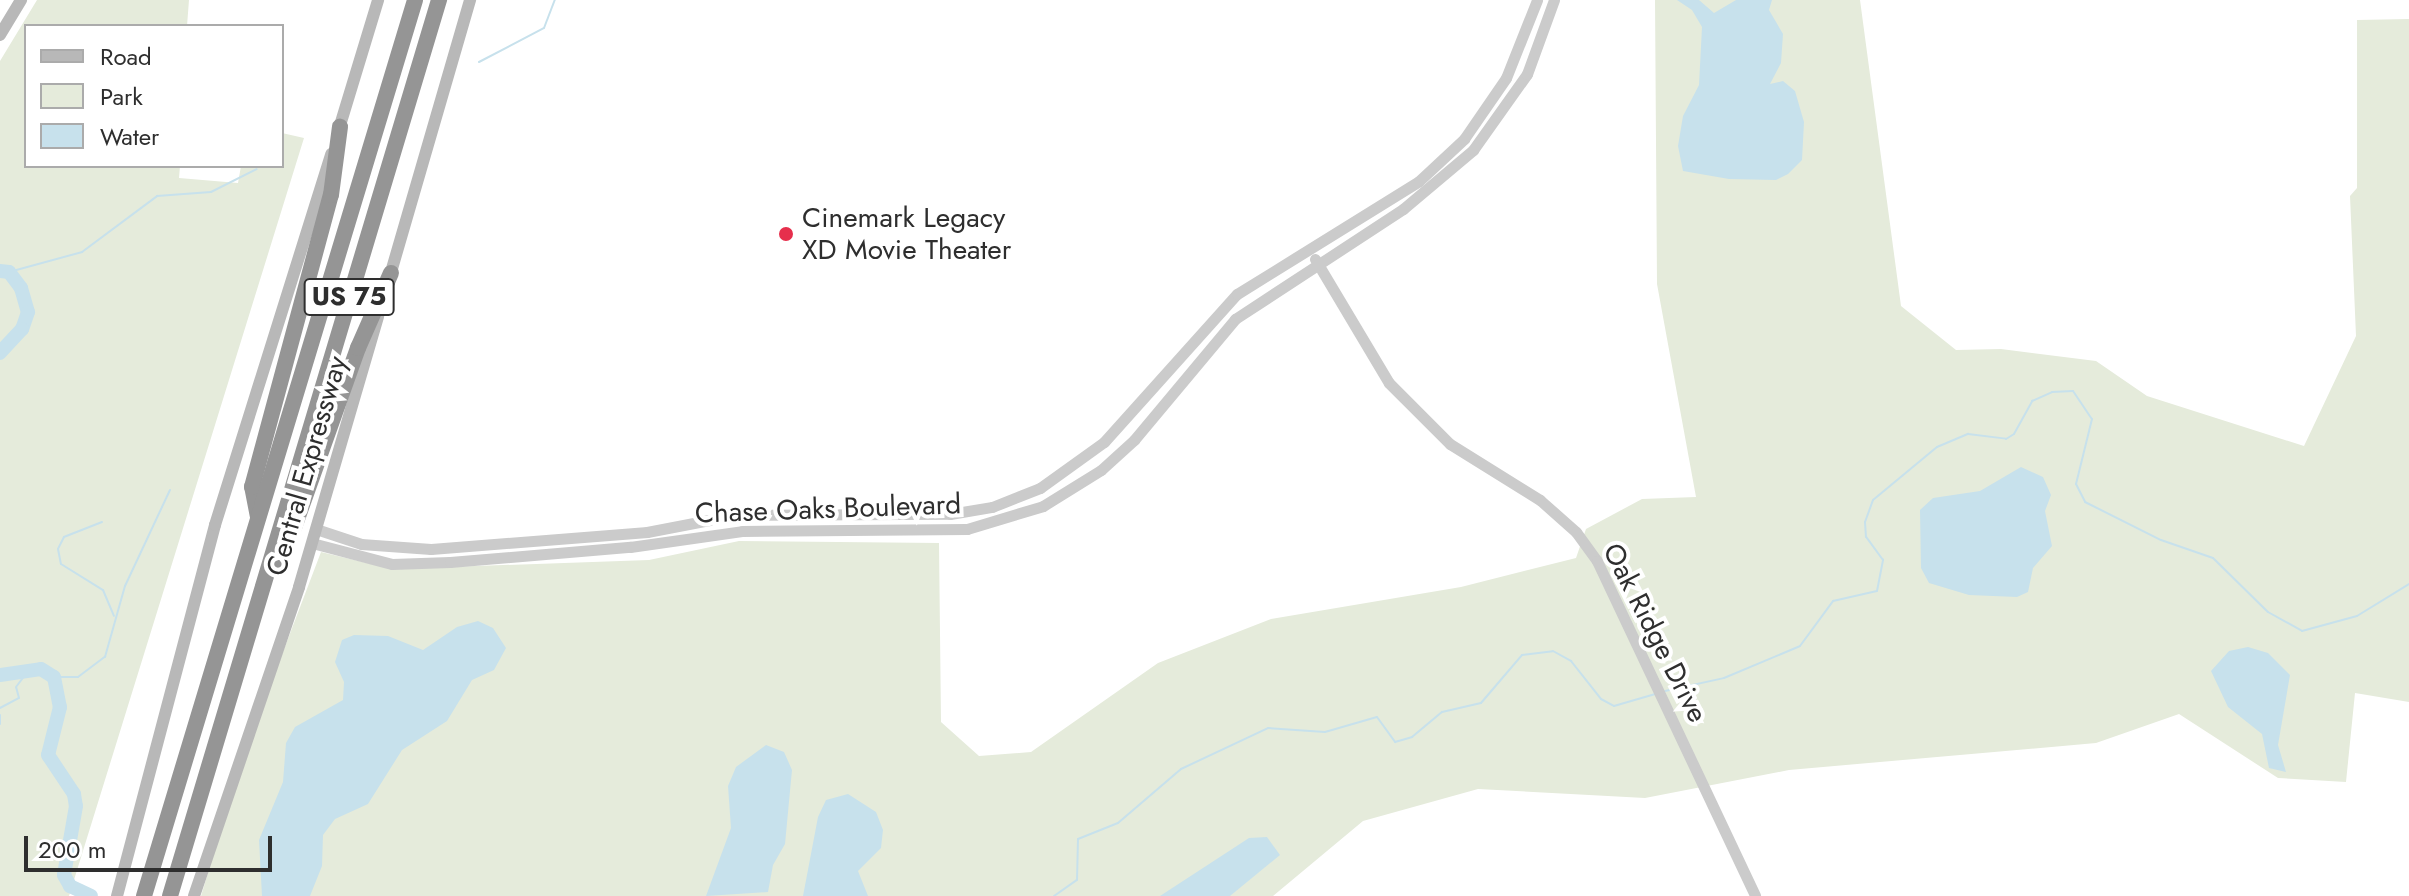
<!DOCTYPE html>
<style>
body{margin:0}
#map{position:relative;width:2409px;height:896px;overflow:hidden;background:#fff;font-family:Jost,sans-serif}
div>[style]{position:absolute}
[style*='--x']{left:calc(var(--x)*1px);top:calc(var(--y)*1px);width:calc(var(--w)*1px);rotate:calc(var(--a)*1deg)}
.green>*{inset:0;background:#e5ebdb}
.water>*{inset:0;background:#c7e1ec}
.stream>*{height:2px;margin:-1px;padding:0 1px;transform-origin:1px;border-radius:1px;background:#c7e1ec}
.river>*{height:14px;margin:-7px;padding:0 7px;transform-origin:7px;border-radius:7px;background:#c7e1ec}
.tertiary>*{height:11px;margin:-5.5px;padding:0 5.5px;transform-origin:5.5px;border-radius:5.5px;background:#cbcbcb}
.secondary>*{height:12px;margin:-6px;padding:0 6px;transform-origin:6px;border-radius:6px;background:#b8b8b8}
.motorway>*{height:16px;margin:-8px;padding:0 8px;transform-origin:8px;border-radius:8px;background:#959595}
.dots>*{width:22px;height:22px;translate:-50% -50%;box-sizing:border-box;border:4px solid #fff;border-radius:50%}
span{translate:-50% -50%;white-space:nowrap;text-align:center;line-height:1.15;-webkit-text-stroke:8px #fff;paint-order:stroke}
.shield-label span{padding:2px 6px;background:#fff;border:2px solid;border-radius:6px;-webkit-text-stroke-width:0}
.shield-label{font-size:26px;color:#2e2e2e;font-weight:700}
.poi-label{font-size:28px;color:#2e2e2e}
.left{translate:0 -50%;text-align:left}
.street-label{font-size:28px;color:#2e2e2e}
.legend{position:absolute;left:24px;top:24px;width:260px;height:144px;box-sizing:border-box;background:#fff;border:2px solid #ababab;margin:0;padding:10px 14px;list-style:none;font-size:24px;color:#2e2e2e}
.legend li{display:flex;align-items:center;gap:16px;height:40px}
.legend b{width:40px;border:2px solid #ababab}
.scale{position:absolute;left:24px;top:836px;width:248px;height:36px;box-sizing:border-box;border:4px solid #2e2e2e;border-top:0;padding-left:10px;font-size:24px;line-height:28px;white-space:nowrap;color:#2e2e2e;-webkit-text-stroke:6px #fff;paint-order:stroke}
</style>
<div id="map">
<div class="green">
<div style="clip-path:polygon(37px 0,189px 0,187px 26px,26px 26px,26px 166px,180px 166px,179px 178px,238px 183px,241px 166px,282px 166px,282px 133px,304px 138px,69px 896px,0 896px,0 61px)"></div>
<div style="clip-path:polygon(1655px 0,1860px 0,1901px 306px,1956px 350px,2001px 349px,2096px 361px,2147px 396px,2304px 446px,2356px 336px,2350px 196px,2357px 188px,2357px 20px,2409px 19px,2409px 702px,2355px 693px,2346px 782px,2278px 778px,2179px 714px,2096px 743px,1789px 770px,1645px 798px,1478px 789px,1363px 821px,1273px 896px,201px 896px,243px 757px,321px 552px,392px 569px,649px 560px,739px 541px,939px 543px,941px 722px,979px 756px,1031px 752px,1158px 663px,1271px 619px,1461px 587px,1576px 558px,1586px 529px,1642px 499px,1696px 497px,1657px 284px)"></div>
</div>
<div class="water">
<div style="clip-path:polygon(1677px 0,1699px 0,1714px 13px,1736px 0,1772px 0,1769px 10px,1783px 34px,1781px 63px,1770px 84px,1783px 81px,1795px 91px,1804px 122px,1802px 160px,1788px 174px,1776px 180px,1729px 179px,1683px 171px,1678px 146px,1683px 116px,1699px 85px,1702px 27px,1692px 10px)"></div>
<div style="clip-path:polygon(2021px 467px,2043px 477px,2051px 495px,2045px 511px,2052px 546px,2033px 568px,2028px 592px,2017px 597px,1969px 595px,1929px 583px,1921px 568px,1920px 510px,1933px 498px,1980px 491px)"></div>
<div style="clip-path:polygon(478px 621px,493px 628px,506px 648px,494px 670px,472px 680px,447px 721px,402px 750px,368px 804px,335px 819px,323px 835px,322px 866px,310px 896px,262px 896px,259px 840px,283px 782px,286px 743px,295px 727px,343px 700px,344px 682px,335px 662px,342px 640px,354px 635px,388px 636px,423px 650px,457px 627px)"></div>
<div style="clip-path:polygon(2248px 647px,2268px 653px,2290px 675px,2278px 745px,2286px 772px,2269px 768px,2262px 734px,2228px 707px,2211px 671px,2229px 651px)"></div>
<div style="clip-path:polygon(766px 745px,784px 752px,792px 770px,785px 844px,773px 865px,768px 892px,706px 896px,731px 828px,728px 786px,736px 767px)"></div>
<div style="clip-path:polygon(848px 794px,876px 812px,883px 830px,881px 848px,858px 871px,868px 896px,803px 896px,818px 817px,826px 800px)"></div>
<div style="clip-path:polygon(1267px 837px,1280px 855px,1230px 896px,1160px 896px,1249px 838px)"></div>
</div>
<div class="stream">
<div style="--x:479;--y:62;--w:73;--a:-27.6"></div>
<div style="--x:544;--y:28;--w:30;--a:-69"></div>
<div style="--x:9;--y:272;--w:76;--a:-15.3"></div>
<div style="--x:82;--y:252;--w:94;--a:-36.7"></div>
<div style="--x:157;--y:196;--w:54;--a:-4.2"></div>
<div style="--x:211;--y:192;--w:51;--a:-26.6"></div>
<div style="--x:102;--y:522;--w:41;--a:158.5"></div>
<div style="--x:64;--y:537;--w:13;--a:117"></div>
<div style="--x:58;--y:549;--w:15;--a:79"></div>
<div style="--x:61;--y:564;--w:49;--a:31.8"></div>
<div style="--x:103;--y:590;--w:28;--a:67"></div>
<div style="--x:54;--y:677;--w:24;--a:0"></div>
<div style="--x:78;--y:677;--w:34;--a:-37"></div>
<div style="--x:105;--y:657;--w:74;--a:-74.3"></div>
<div style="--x:125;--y:586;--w:106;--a:-64.9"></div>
<div style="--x:1665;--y:691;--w:60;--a:-12.4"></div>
<div style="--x:1724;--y:678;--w:82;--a:-22.8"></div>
<div style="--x:1800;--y:646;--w:56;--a:-53.7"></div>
<div style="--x:1833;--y:601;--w:45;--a:-12.8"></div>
<div style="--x:1877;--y:591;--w:32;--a:-79"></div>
<div style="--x:1883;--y:560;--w:29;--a:-126"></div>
<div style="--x:1866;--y:537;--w:15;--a:-94"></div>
<div style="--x:1865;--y:522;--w:23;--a:-70"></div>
<div style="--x:1873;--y:500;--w:83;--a:-39.6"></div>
<div style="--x:1937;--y:447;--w:34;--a:-23"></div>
<div style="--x:1968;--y:434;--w:38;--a:7"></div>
<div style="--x:2006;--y:439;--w:9;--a:-32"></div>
<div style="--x:2014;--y:434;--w:38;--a:-61"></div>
<div style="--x:2032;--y:401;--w:22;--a:-24"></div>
<div style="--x:2052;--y:392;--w:21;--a:-3"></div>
<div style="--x:2073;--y:391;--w:34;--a:56"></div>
<div style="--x:2092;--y:419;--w:67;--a:103.8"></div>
<div style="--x:2076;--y:484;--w:20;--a:63"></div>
<div style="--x:2085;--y:502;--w:85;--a:26.6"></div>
<div style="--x:2161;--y:540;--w:55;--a:19.1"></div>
<div style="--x:2213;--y:558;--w:77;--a:44.5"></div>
<div style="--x:2268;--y:612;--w:39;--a:29"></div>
<div style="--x:2302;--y:631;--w:57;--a:-15.3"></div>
<div style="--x:2357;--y:616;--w:61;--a:-31.6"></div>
<div style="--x:0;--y:708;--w:21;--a:-28"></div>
<div style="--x:19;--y:698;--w:11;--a:-105"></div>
<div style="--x:16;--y:687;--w:20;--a:-53"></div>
<div style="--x:0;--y:715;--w:9;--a:90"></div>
<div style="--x:1054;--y:896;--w:28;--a:-35"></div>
<div style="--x:1077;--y:880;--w:41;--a:-88.6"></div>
<div style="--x:1078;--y:839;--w:43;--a:-21.8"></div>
<div style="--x:1118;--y:823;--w:83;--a:-40.6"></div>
<div style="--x:1181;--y:769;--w:96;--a:-25.2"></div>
<div style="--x:1268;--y:728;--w:57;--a:4"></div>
<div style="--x:1325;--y:732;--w:54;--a:-16.1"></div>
<div style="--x:1377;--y:717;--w:31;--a:54"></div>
<div style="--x:1395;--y:742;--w:18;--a:-16"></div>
<div style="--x:1412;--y:737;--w:39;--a:-40"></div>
<div style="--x:1442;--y:712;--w:40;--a:-13"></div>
<div style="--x:1481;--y:703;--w:63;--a:-49.5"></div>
<div style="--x:1522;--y:655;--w:31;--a:-7"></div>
<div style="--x:1553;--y:651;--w:21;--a:29"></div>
<div style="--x:1571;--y:661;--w:48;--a:51.7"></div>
<div style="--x:1601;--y:699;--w:15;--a:28"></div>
<div style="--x:1614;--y:706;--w:43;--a:-16.3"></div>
</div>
<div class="river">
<div style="--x:0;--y:271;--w:9;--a:6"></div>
<div style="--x:9;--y:272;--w:20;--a:53"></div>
<div style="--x:21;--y:288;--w:25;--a:74"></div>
<div style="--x:28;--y:312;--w:18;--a:109"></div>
<div style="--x:22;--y:329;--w:33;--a:133"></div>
<div style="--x:0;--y:675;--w:41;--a:-8.3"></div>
<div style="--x:41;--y:669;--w:15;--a:32"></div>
<div style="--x:54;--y:677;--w:31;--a:79"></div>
<div style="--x:60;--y:707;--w:49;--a:104"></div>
<div style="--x:48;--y:755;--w:47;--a:56.3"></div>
<div style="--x:74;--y:794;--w:12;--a:81"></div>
<div style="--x:76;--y:806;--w:70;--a:99.9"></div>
<div style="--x:64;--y:875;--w:13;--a:61"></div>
<div style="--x:70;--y:886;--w:23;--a:25"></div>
</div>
<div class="tertiary">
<div style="--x:1315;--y:259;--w:144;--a:59.2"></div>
<div style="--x:1389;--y:383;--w:86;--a:45"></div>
<div style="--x:1450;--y:444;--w:106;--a:31.9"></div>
<div style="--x:1540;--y:500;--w:48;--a:41.6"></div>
<div style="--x:1576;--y:532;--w:36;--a:54"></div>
<div style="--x:1597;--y:561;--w:370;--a:64.7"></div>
<div style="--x:316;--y:529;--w:47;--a:18.4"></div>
<div style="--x:361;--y:544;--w:70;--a:4.1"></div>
<div style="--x:431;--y:549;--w:217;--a:-4.5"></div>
<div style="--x:647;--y:532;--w:90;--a:-10.9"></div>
<div style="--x:735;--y:515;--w:215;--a:-0.3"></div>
<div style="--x:950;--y:514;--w:43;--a:-9.5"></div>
<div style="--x:992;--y:507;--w:52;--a:-21.6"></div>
<div style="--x:1040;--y:488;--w:79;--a:-35.7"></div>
<div style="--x:1104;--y:442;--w:199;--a:-48.1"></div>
<div style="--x:1237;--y:294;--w:214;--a:-31.8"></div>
<div style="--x:1419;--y:181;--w:62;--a:-43"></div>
<div style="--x:1464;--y:139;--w:74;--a:-55.5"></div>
<div style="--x:1506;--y:78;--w:84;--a:-68.3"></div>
<div style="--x:312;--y:543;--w:83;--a:14.7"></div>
<div style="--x:392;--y:564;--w:58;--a:-2"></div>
<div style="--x:450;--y:562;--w:181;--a:-4.8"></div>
<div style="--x:630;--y:547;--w:113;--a:-8.1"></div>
<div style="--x:742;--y:531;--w:225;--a:-0.5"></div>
<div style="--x:967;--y:529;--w:79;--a:-16.8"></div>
<div style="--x:1043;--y:506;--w:68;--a:-31.8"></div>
<div style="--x:1101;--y:470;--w:45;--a:-42.3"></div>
<div style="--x:1134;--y:440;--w:158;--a:-50.1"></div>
<div style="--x:1235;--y:319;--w:201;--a:-33.2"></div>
<div style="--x:1403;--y:209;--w:92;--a:-40.1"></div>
<div style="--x:1473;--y:150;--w:93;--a:-54.6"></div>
<div style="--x:1527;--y:74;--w:79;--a:-70"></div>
</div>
<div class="secondary">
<div style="--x:0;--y:35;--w:41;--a:-59"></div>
<div style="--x:338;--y:132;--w:138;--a:-73.1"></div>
<div style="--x:389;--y:279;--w:291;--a:-73.8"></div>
<div style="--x:117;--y:896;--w:384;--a:-75.2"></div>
<div style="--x:215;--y:525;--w:389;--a:-72.6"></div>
<div style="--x:194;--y:896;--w:326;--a:-71.2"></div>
<div style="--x:299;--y:587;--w:282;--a:-73.7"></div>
</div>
<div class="motorway">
<div style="--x:258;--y:517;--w:31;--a:-101"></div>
<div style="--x:252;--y:487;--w:302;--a:-74.9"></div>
<div style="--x:331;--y:195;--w:69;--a:-82.5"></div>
<div style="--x:273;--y:567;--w:36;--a:-60"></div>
<div style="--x:291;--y:536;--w:200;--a:-70.4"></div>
<div style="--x:358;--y:348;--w:82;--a:-66.3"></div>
<div style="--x:144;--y:896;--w:936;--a:-73.17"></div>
<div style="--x:170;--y:896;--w:936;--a:-73.29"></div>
</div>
<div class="dots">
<div style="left:786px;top:234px;background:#e62f4c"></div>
</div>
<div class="shield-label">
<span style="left:349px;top:297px">US 75</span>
</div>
<div class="poi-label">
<span class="left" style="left:802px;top:234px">Cinemark Legacy<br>XD Movie Theater</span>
</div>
<div class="street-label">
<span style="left:307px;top:466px;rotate:-74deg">Central Expressway</span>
<span style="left:828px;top:509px;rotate:-2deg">Chase Oaks Boulevard</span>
<span style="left:1655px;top:633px;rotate:63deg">Oak Ridge Drive</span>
</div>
<ul class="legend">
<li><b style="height:10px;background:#b8b8b8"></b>Road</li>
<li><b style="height:22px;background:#e5ebdb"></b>Park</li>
<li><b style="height:22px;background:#c7e1ec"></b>Water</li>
</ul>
<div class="scale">200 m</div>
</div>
